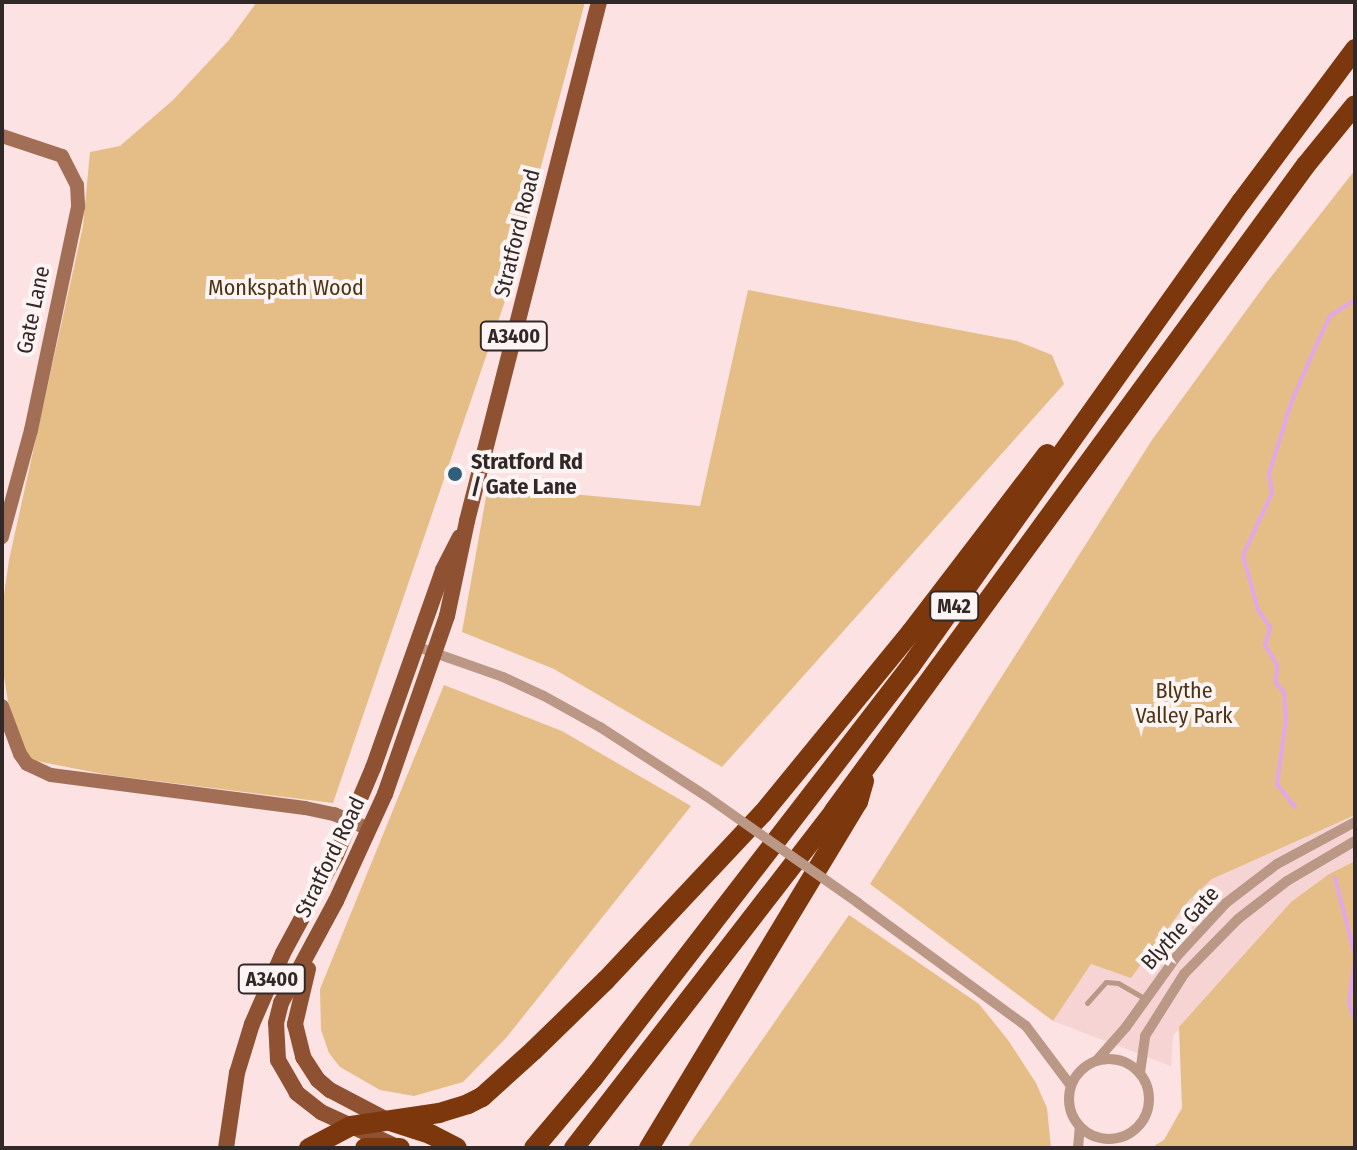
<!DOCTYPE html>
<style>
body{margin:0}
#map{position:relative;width:1357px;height:1150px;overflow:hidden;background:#fce2e2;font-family:"Fira Sans Condensed",sans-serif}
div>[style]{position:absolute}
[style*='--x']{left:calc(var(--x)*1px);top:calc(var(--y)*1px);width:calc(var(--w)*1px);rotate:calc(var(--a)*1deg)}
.built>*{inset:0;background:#f5d4d3}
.green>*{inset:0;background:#e5bd87}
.stream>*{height:4px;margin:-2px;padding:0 2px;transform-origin:2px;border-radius:2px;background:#e1a7e9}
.lane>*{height:5px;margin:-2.5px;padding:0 2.5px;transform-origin:2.5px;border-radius:2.5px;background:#bb9786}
.street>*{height:10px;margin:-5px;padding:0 5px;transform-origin:5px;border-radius:5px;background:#bb9786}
.street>.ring{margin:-5px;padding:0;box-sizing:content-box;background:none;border:10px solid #bb9786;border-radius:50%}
.secondary>*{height:14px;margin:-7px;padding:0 7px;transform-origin:7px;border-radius:7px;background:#a26f56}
.primary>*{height:16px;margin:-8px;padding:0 8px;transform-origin:8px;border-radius:8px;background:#8e5132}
.highway>*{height:20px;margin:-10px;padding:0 10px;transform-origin:10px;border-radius:10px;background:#7d370c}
.street-bridge>*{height:10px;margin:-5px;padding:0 5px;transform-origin:5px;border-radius:5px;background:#bb9786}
.dots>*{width:22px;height:22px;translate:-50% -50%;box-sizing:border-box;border:4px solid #fef4f4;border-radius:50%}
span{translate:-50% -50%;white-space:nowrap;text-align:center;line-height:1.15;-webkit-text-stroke:8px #fef4f4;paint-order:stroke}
.shield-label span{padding:2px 6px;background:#fef4f4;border:2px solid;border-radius:6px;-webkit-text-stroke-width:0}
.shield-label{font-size:20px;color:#312828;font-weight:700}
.street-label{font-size:22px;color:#312828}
.park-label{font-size:22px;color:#4a3414}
.poi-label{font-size:22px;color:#312828;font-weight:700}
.left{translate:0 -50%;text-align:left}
.frame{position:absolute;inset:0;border:4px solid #312828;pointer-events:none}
</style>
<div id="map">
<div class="built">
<div style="clip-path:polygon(1355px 815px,1355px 861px,1329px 874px,1291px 902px,1173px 1036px,1171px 1066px,1053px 1021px,1091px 964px,1189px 900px,1212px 879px)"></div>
</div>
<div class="green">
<div style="clip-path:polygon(257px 2px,585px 2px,505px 301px,333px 803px,108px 775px,31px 760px,12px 726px,2px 665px,2px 609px,9px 560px,83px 226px,90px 152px,120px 146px,173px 100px,229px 40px)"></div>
<div style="clip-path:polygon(1355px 170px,1355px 815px,1212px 879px,1189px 900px,1131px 978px,1091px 964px,1053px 1021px,870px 884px,1152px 440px,1267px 282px)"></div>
<div style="clip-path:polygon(748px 290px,1017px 341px,1052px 355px,1064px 384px,722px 767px,554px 669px,462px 632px,488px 486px,700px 506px)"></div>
<div style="clip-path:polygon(444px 685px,562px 731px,691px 806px,506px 1038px,463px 1082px,414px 1096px,380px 1090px,340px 1067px,329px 1053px,321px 1030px,320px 989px)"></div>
<div style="clip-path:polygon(1355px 861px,1355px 1148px,1151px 1148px,1164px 1140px,1182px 1108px,1179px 1027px,1291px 902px,1329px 874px)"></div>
<div style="clip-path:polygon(849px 915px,979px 1004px,1008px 1040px,1036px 1083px,1047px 1108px,1051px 1148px,687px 1148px)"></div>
</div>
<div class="stream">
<div style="--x:1295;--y:807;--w:29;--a:-128"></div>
<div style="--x:1277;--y:784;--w:65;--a:-82"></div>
<div style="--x:1286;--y:720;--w:28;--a:-94"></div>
<div style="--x:1284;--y:692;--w:12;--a:-132"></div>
<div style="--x:1276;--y:683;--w:18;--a:-87"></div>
<div style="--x:1277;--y:665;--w:23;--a:-121"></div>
<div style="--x:1265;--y:645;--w:19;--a:-74"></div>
<div style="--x:1270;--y:627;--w:21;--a:-125"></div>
<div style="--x:1258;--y:610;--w:57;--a:-105.3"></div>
<div style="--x:1243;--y:555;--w:68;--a:-64.9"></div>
<div style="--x:1272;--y:493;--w:19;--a:-99"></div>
<div style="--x:1269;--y:474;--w:74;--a:-72.8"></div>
<div style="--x:1291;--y:403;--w:60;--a:-66.4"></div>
<div style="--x:1315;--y:348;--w:35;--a:-65"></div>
<div style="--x:1330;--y:316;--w:30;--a:-33"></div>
<div style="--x:1335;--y:878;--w:81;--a:75.6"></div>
<div style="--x:1355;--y:957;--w:46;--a:97.4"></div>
<div style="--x:1349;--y:1003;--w:18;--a:71"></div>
</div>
<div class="lane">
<div style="--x:1087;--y:1003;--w:28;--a:-48"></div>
<div style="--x:1106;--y:982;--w:12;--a:5"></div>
<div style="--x:1118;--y:983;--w:30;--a:30"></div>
</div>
<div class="street">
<div style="--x:415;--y:646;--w:93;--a:19.4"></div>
<div style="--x:503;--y:677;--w:45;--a:24.9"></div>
<div style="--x:544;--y:696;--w:64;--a:29"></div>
<div style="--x:600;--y:727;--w:126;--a:33.1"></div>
<div style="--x:858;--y:903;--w:208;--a:36.2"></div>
<div style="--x:1026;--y:1026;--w:75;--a:53.1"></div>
<div class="ring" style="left:1069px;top:1059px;width:70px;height:70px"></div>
<div style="--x:1097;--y:1060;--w:44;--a:-48.7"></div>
<div style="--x:1126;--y:1027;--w:87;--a:-54.3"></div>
<div style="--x:1177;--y:956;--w:72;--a:-47.2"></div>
<div style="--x:1226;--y:903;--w:64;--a:-37.4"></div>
<div style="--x:1277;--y:864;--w:89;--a:-28.3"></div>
<div style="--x:1140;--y:1073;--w:37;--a:-82"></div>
<div style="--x:1145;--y:1036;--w:73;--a:-57.8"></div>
<div style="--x:1184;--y:974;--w:77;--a:-45.5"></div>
<div style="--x:1238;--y:919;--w:62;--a:-37.8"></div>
<div style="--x:1287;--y:881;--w:79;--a:-30.5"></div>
<div style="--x:1078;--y:1148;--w:21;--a:-85"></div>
</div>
<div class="secondary">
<div style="--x:2;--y:136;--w:63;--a:18.4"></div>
<div style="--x:62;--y:156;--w:33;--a:63"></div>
<div style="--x:77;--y:185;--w:22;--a:87"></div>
<div style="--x:78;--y:207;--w:228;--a:101.9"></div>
<div style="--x:31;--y:430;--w:111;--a:105.2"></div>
<div style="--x:2;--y:706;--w:51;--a:69.4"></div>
<div style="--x:20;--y:754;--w:12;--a:55"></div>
<div style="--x:27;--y:764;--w:26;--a:25"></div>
<div style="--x:51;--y:775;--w:256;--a:7.4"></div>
<div style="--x:305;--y:808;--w:30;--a:12"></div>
<div style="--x:334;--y:814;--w:38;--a:23"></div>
</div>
<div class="primary">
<div style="--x:308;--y:969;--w:57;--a:103.3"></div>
<div style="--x:295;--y:1024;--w:34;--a:76"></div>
<div style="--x:303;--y:1057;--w:27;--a:57"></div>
<div style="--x:318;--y:1080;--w:16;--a:40"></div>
<div style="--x:330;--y:1090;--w:62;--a:27.8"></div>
<div style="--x:395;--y:1146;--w:81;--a:-155.3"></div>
<div style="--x:321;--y:1112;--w:31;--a:-142"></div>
<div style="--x:297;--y:1093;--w:38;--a:-120"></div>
<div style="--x:278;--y:1060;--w:37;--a:-93"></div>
<div style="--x:276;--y:1023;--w:21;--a:-76"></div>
<div style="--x:281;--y:1003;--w:116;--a:-61.7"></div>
<div style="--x:336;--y:901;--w:118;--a:-65.4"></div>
<div style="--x:385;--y:794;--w:188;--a:-70.8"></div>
<div style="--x:447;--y:616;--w:97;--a:-78.1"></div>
<div style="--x:467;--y:521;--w:536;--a:-75.73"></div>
<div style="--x:226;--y:1148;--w:76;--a:-81.7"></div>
<div style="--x:237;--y:1073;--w:51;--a:-73"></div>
<div style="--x:252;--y:1024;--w:77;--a:-66.4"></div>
<div style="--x:283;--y:953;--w:111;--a:-61.6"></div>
<div style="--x:336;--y:855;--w:95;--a:-67"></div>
<div style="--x:373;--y:768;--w:210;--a:-70.5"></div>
<div style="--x:443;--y:570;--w:37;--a:-63"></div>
</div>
<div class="highway">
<div style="--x:393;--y:1122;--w:39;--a:18"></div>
<div style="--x:430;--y:1134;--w:30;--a:27"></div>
<div style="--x:309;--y:1148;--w:47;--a:-27.6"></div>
<div style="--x:351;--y:1126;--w:89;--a:-8.4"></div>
<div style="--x:439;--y:1113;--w:30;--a:-17"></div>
<div style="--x:468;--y:1104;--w:16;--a:-27"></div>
<div style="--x:482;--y:1097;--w:70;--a:-42.1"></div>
<div style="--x:534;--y:1050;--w:100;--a:-44.2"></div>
<div style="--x:606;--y:980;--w:229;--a:-46.8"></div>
<div style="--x:763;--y:813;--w:234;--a:-50.7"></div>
<div style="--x:911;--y:632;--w:224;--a:-52.6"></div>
<div style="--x:365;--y:1148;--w:35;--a:0"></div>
<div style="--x:534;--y:1148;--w:93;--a:-49.8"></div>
<div style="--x:594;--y:1077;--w:518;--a:-52.38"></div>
<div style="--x:910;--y:667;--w:571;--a:-54.56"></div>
<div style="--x:1241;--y:202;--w:191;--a:-53.3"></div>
<div style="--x:574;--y:1148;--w:426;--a:-52.3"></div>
<div style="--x:834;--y:811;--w:800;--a:-53.85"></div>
<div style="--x:1306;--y:165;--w:77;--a:-50.8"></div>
<div style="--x:649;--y:1148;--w:404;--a:-58.9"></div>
<div style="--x:858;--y:802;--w:22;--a:-74"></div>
</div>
<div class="street-bridge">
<div style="--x:706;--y:796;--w:186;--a:35.1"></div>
</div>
<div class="dots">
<div style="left:455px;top:474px;background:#2e607d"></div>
</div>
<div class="shield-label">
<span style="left:514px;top:336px">A3400</span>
<span style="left:954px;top:606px">M42</span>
<span style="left:272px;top:979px">A3400</span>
</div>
<div class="street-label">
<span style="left:517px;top:233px;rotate:-76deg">Stratford Road</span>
<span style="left:33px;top:310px;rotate:-78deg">Gate Lane</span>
<span style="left:330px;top:857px;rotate:-64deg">Stratford Road</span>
<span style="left:1180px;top:928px;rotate:-48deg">Blythe Gate</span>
</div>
<div class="park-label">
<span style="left:286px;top:288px">Monkspath Wood</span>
<span style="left:1184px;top:703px">Blythe<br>Valley Park</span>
</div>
<div class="poi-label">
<span class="left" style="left:471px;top:474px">Stratford Rd<br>/ Gate Lane</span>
</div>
<div class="frame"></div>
</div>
